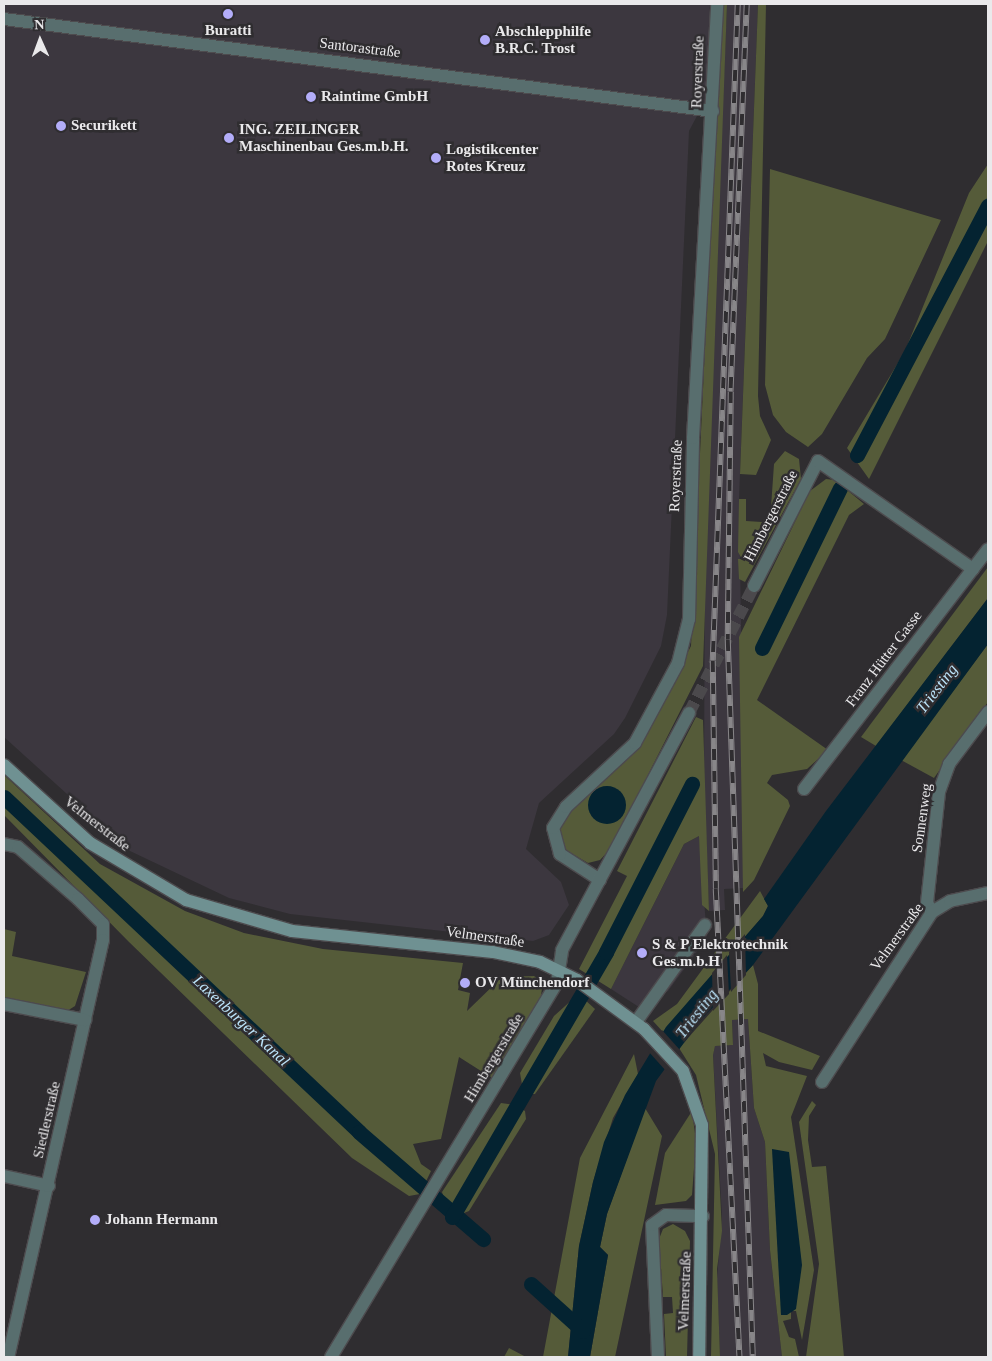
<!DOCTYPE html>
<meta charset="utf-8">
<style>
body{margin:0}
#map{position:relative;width:992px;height:1361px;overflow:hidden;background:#2f2d30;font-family:Georgia,serif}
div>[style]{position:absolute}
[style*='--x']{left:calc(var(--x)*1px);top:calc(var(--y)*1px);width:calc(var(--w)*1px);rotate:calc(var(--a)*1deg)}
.built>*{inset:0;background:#3c373f}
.green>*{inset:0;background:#555b39}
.water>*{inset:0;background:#042331}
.round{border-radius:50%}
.pier>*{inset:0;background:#2f2d30}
.canal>*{height:15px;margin:-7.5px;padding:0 7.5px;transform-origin:7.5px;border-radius:7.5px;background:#042331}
.street-tunnel>*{height:12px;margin-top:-6px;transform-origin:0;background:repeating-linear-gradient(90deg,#4b494c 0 12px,transparent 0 18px)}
.roads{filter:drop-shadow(1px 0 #4d4b4e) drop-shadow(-1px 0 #4d4b4e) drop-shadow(0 1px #4d4b4e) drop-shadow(0 -1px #4d4b4e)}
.street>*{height:12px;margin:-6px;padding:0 6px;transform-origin:6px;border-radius:6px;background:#586e6e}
.secondary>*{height:12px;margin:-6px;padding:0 6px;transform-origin:6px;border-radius:6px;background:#6f9192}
.rail>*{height:5.5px;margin-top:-2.75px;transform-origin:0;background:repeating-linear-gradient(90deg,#2f2d30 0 11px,#888689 0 22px);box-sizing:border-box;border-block:1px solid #888689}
.dots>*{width:14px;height:14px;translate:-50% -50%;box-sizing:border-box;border:2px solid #2f2d30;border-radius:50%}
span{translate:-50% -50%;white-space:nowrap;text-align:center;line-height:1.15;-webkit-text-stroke:5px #2f2d30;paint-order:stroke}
.poi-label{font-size:15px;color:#eae9eb;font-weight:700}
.left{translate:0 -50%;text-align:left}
.street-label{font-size:15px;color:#eae9eb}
.water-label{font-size:16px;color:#bce4fa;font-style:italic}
.frame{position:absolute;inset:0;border:5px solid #eae9eb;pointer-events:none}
.north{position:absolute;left:15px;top:15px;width:50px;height:50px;-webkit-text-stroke:4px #2f2d30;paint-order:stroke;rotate:358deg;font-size:14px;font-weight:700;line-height:20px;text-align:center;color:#eae9eb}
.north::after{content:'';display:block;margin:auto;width:18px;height:22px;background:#eae9eb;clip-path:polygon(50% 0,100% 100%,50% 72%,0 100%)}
</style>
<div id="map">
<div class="built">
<div style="clip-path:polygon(4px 4px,710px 4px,706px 99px,689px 131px,667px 615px,661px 646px,625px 718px,614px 734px,539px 803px,526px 849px,561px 882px,569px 905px,549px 935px,533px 941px,290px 914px,229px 898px,130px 851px,4px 737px)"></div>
<div style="clip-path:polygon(727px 4px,758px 4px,739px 499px,745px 871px,743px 888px,724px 889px,725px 910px,709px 911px,704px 786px,705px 524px)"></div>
<div style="clip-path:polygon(699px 836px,707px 938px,668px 991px,642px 1009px,611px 989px,684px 844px)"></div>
<div style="clip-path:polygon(748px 1019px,754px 1108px,765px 1142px,770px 1250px,782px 1357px,720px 1357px,717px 1279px,722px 1217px,713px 1054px,715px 1046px,733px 1045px,732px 1020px)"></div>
</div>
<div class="green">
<div style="clip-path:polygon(721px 4px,727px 4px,703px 666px,611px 848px,600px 860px,588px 863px,564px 849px,559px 829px,572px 809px,637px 750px,691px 646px)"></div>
<div style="clip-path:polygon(758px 4px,766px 4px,758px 396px,760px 416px,771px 440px,756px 475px,740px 474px)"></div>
<div style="clip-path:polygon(988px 164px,988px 241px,869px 479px,847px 448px,905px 351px,969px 193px)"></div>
<div style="clip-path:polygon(770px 169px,941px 220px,885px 339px,867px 358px,822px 434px,808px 447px,786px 432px,773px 415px,765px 385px)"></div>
<div style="clip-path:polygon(785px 451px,799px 459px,801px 479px,745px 582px,739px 579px,738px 559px,742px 559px,738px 552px,739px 499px,746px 499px,746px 521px,762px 522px,759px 530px,765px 532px,770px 522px,774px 464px)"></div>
<div style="clip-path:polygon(826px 479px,835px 480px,864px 504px,849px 515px,757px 700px,828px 750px,807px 769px,772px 775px,767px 783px,788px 800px,790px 806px,754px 880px,743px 892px,739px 637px,810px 491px)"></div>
<div style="clip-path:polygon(988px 567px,988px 598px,876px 746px,861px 737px)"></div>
<div style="clip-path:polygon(988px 644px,988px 702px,934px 778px,901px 760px)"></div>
<div style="clip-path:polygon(696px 717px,703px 720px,709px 911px,702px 905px,699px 836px,684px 844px,611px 989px,579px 969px,627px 876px,617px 871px)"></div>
<div style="clip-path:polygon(4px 775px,100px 864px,185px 911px,244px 933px,323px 949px,463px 963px,458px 990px,470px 993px,467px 1011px,502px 977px,534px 976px,543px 982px,540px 1002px,492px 1078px,459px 1057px,441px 1139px,413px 1144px,421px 1164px,431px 1171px,420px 1194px,409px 1196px,352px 1158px,129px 942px,4px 815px)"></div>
<div style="clip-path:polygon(760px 891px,768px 906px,763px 916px,663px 1032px,653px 1021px,677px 1004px)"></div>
<div style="clip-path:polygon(4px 929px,16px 932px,12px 956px,86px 972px,75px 1006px,67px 1011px,4px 997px)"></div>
<div style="clip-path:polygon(753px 965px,758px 984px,758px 1031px,820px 1056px,812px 1070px,779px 1062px,763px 1053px,766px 1066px,807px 1076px,791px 1117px,814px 1270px,802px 1340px,796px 1311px,791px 1311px,791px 1319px,783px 1321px,789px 1337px,795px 1339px,799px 1357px,782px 1357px,770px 1250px,765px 1142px,754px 1108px,748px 1019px,732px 1020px,733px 1045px,715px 1046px,713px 1055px,722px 1231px,717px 1269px,720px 1357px,711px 1357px,715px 1154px,696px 1075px,679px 1048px)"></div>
<div style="clip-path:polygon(574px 998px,584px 999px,595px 1009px,535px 1094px,530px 1094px,523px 1090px,520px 1073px,554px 1016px)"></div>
<div style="clip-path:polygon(634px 1054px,638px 1074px,613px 1118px,593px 1182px,579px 1246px,568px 1357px,543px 1357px,580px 1158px)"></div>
<div style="clip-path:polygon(812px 1101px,816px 1105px,809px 1116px,808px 1140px,812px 1167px,826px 1166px,844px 1357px,806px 1357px,819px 1264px,799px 1122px)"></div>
<div style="clip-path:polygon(501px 1103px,515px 1105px,525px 1111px,526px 1119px,469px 1211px,459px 1215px,447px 1207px,442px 1192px)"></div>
<div style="clip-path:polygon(645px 1108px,662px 1136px,615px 1357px,590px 1357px,608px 1255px,600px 1247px,607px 1214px)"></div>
<div style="clip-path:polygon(692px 1111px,696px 1141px,692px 1195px,686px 1201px,655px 1205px,665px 1153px)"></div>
<div style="clip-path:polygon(673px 1224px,685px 1231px,690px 1241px,687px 1357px,666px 1357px,664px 1314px,673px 1313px,672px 1297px,663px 1297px,659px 1239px,663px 1229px)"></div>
<div style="clip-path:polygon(509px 1348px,526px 1357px,504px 1357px)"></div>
</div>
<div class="water">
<div style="clip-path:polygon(988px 598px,988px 644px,753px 965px,700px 1021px,656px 1081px,607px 1214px,600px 1247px,608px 1255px,590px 1357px,568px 1357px,579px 1246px,593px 1182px,604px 1142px,625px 1095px,666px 1027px,763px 916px,768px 906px,764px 899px,826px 811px)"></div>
<div class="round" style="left:588px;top:786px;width:38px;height:38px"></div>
<div style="clip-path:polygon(772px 1149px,789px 1152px,802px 1265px,796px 1309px,787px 1315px,781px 1315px)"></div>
</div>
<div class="pier">
<div style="clip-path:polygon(745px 934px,746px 975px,731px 992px,729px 952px)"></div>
<div style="clip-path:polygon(727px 955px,729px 994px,713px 1011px,712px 973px)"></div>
<div style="clip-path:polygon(662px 1030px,680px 1050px,666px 1071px,648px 1051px)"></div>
</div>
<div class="canal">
<div style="--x:857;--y:455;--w:282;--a:-62.3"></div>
<div style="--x:762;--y:648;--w:178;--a:-64"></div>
<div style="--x:4;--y:797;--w:488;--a:43.3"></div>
<div style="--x:359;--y:1132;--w:164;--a:40.8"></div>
<div style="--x:452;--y:1217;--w:306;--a:-59.8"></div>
<div style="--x:606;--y:952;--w:189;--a:-62.9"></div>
<div style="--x:531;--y:1284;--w:70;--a:42.1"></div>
</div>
<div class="street-tunnel">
<div style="--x:689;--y:713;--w:143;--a:-62.9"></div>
</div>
<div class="roads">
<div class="street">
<div style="--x:4;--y:19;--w:715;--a:7.39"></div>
<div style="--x:754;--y:586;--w:140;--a:-62.9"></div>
<div style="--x:818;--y:461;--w:189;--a:34.9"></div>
<div style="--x:804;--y:789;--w:302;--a:-52.5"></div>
<div style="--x:4;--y:844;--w:14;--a:12"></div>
<div style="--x:18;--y:847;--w:79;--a:40.9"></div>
<div style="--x:78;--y:899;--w:35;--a:45"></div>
<div style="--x:103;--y:924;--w:16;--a:90"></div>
<div style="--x:103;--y:940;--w:428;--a:102.8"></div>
<div style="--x:600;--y:880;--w:48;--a:-147"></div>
<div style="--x:560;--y:854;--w:27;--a:-105"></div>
<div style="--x:553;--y:828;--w:25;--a:-58"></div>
<div style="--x:566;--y:807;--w:94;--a:-42.8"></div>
<div style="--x:635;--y:743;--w:91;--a:-61.7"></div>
<div style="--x:678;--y:663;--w:45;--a:-76"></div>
<div style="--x:689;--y:619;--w:181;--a:-88.7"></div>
<div style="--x:693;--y:438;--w:435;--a:-86.8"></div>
<div style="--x:932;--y:912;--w:10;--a:-119"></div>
<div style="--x:927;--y:903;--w:112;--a:-83.8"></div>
<div style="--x:939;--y:792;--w:30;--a:-70"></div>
<div style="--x:949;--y:764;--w:65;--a:-53.1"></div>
<div style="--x:4;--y:1004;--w:83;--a:11.2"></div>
<div style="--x:636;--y:1022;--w:119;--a:-54.6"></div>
<div style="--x:822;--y:1082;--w:202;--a:-57.1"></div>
<div style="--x:932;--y:912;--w:21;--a:-31"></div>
<div style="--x:950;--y:901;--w:39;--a:-12"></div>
<div style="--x:4;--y:1176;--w:46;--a:12.5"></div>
<div style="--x:331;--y:1357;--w:437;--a:-58.9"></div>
<div style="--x:557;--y:983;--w:33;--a:-81"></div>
<div style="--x:562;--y:950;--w:269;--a:-61.8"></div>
<div style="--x:658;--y:1357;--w:132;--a:-92.6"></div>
<div style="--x:652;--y:1225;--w:17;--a:-36"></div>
<div style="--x:666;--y:1215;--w:37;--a:2"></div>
</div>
<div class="secondary">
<div style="--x:4;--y:765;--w:116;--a:42.2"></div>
<div style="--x:90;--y:843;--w:112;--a:30.7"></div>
<div style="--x:186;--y:900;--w:110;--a:16.3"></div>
<div style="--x:292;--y:931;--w:202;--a:6"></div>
<div style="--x:493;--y:952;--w:48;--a:12"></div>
<div style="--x:540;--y:962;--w:41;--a:25.9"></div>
<div style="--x:577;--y:980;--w:83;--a:36.2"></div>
<div style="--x:644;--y:1029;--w:57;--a:47.1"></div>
<div style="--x:683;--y:1071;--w:57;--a:70.6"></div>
<div style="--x:702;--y:1125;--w:232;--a:90.7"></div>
</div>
</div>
<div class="rail">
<div style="--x:738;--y:4;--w:657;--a:92.18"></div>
<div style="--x:713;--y:661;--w:228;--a:89.2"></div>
<div style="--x:716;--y:889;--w:469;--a:87.1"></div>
<div style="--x:747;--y:4;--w:388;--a:92.4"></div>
<div style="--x:731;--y:392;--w:248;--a:90.7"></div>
<div style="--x:728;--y:640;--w:717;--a:88"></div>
</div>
<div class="dots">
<div style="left:228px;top:14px;background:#b3adf9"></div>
<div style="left:485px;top:40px;background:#b3adf9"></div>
<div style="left:311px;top:97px;background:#b3adf9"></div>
<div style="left:61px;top:126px;background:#b3adf9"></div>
<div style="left:229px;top:138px;background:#b3adf9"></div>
<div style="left:436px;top:158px;background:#b3adf9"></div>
<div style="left:642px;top:953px;background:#b3adf9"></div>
<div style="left:465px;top:983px;background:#b3adf9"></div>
<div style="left:95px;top:1220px;background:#b3adf9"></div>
</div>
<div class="poi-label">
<span style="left:228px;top:31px">Buratti</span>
<span class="left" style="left:495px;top:40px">Abschlepphilfe<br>B.R.C. Trost</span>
<span class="left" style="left:321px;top:97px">Raintime GmbH</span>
<span class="left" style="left:71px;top:126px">Securikett</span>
<span class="left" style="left:239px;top:138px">ING. ZEILINGER<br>Maschinenbau Ges.m.b.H.</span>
<span class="left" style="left:446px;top:158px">Logistikcenter<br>Rotes Kreuz</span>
<span class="left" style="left:652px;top:953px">S &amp; P Elektrotechnik<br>Ges.m.b.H</span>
<span class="left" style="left:475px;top:983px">OV Münchendorf</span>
<span class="left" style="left:105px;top:1220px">Johann Hermann</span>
</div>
<div class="street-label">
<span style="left:360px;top:48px;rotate:7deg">Santorastraße</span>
<span style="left:698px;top:72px;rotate:-88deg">Royerstraße</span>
<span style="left:676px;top:476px;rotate:-88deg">Royerstraße</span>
<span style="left:771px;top:516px;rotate:-63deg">Himbergerstraße</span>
<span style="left:884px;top:659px;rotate:-53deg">Franz Hütter Gasse</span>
<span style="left:922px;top:818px;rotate:-82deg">Sonnenweg</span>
<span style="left:97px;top:824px;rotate:38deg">Velmerstraße</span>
<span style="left:485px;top:937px;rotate:8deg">Velmerstraße</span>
<span style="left:897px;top:937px;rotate:-54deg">Velmerstraße</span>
<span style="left:494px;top:1058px;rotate:-59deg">Himbergerstraße</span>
<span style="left:47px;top:1120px;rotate:-77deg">Siedlerstraße</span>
<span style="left:685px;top:1291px;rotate:-88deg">Velmerstraße</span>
</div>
<div class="water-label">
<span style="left:937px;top:689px;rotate:-53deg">Triesting</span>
<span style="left:697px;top:1014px;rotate:-52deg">Triesting</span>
<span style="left:241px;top:1021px;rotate:43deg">Laxenburger Kanal</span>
</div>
<div class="frame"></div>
<div class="north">N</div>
</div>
